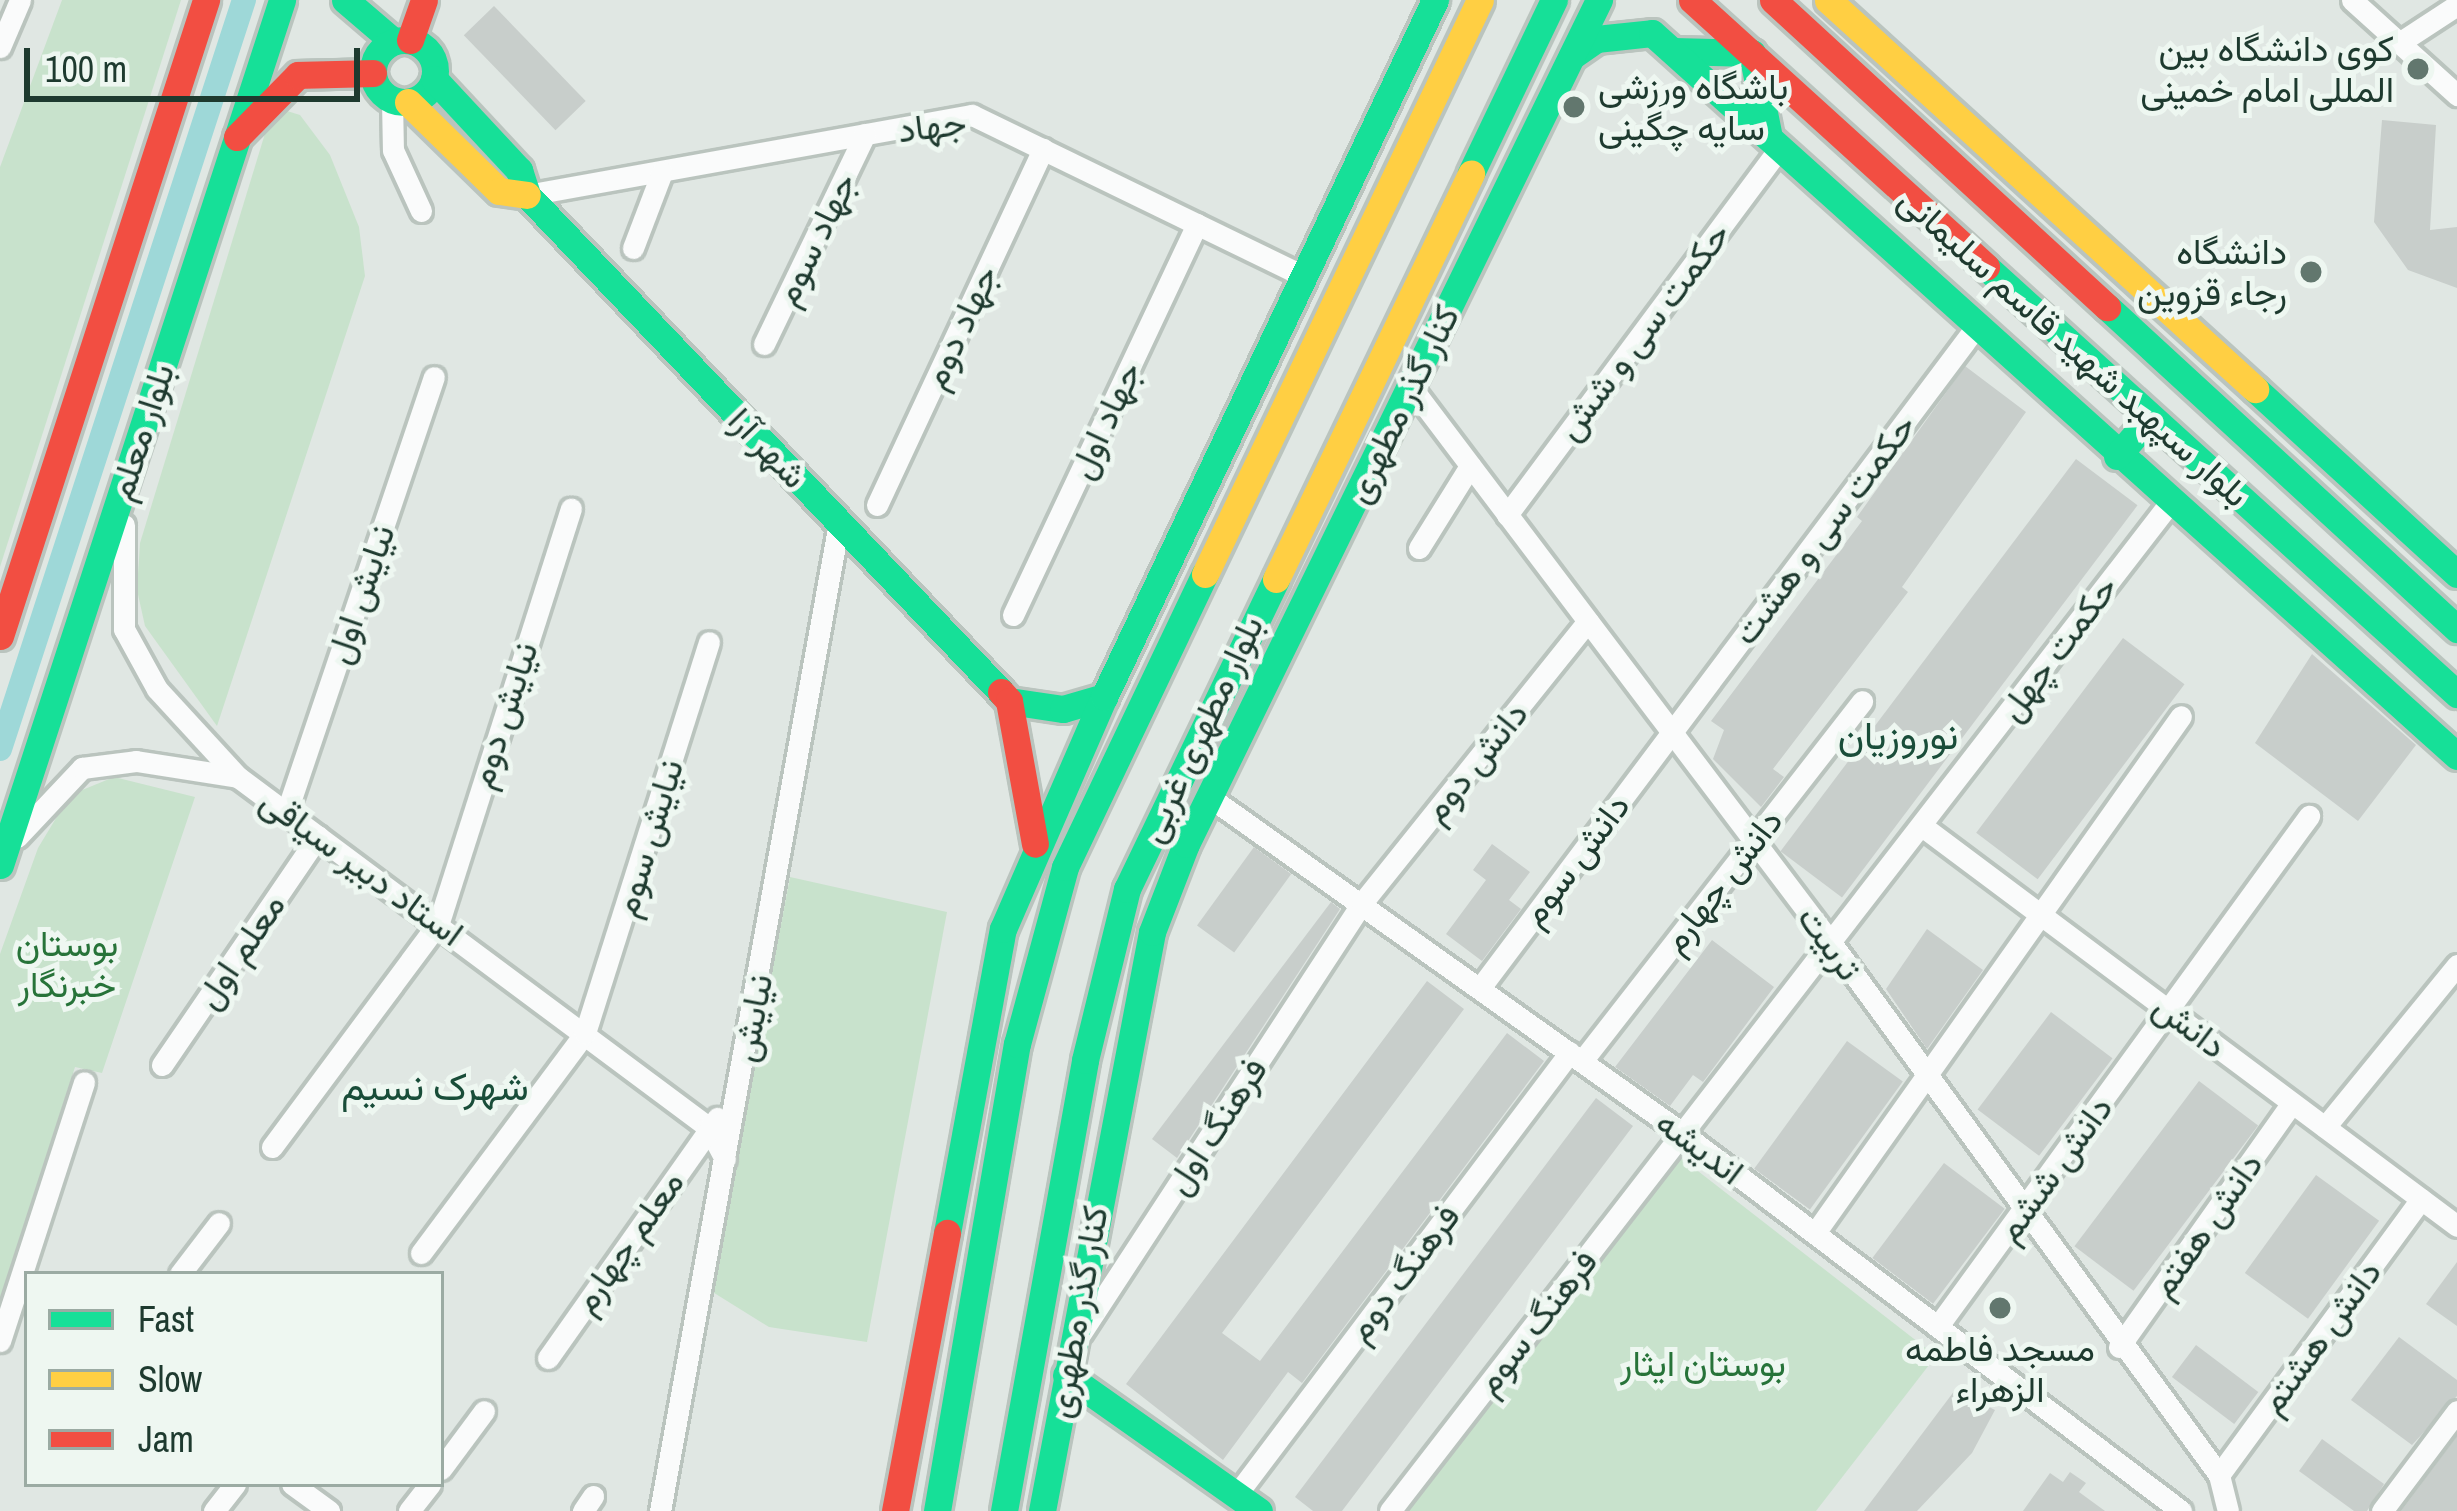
<!DOCTYPE html>
<meta charset="utf-8">
<style>
body{margin:0}
#map{position:relative;width:2457px;height:1511px;overflow:hidden;background:#e0e7e3;font-family:"Archivo Narrow",Vazirmatn,sans-serif}
div>[style]{position:absolute}
[style*='--x']{left:calc(var(--x)*1px);top:calc(var(--y)*1px);width:calc(var(--w)*1px);rotate:calc(var(--a)*1deg)}
.green>*{inset:0;background:#c8e2cc}
.canal>*{height:24px;margin:-12px;padding:0 12px;transform-origin:12px;border-radius:12px;background:#9ed8d8}
.building>*{inset:0;background:#c8cecb;transform-origin:0 0}
.roads{filter:drop-shadow(3px 0 #bac4be) drop-shadow(-3px 0 #bac4be) drop-shadow(0 3px #bac4be) drop-shadow(0 -3px #bac4be)}
.street>*{height:21px;margin:-10.5px;padding:0 10.5px;transform-origin:10.5px;border-radius:10.5px;background:#fafbfb}
.fast>*{height:27px;margin:-13.5px;padding:0 13.5px;transform-origin:13.5px;border-radius:13.5px;background:#16e098}
.fast>.ring{margin:-13.5px;padding:0;box-sizing:content-box;background:none;border:27px solid #16e098;border-radius:50%}
.slow>*{height:27px;margin:-13.5px;padding:0 13.5px;transform-origin:13.5px;border-radius:13.5px;background:#ffcf43}
.jam>*{height:27px;margin:-13.5px;padding:0 13.5px;transform-origin:13.5px;border-radius:13.5px;background:#f24e42}
.dots>*{width:33px;height:33px;translate:-50% -50%;box-sizing:border-box;border:6px solid #eef7f1;border-radius:50%}
span{translate:-50% -50%;white-space:nowrap;text-align:center;line-height:1.15;-webkit-text-stroke:10px #eef7f1;paint-order:stroke}
.poi-label{font-size:36px;color:#1e3a2f}
.right{translate:-100% -50%;text-align:right}
.left{translate:0 -50%;text-align:left}
.street-label{font-size:36px;color:#1e3a2f}
.park-label{font-size:36px;color:#277339}
.neighbourhood-label{font-size:39px;color:#194d39}
.legend{position:absolute;left:24px;top:1271px;width:420px;height:216px;box-sizing:border-box;background:#eef7f1;border:3px solid #9baba3;margin:0;padding:15px 21px;list-style:none;font-size:36px;color:#1e3a2f}
.legend li{display:flex;align-items:center;gap:24px;height:60px}
.legend b{width:60px;border:3px solid #9baba3}
.scale{position:absolute;left:24px;top:48px;width:336px;height:54px;box-sizing:border-box;border:6px solid #1e3a2f;border-top:0;padding-left:15px;font-size:36px;line-height:42px;white-space:nowrap;color:#1e3a2f;-webkit-text-stroke:9px #eef7f1;paint-order:stroke}
</style>
<div id="map">
<div class="green">
<div style="clip-path:polygon(62px 0,181px 0,0 567px,0 167px)"></div>
<div style="clip-path:polygon(287px 111px,300px 115px,330px 155px,359px 227px,365px 276px,217px 726px,145px 626px,137px 590px,140px 543px,270px 117px)"></div>
<div style="clip-path:polygon(114px 777px,195px 797px,102px 1073px,75px 1067px,0 1302px,0 954px,38px 848px,70px 795px)"></div>
<div style="clip-path:polygon(790px 877px,947px 912px,867px 1342px,769px 1327px,711px 1291px)"></div>
<div style="clip-path:polygon(1676px 1154px,1936px 1356px,1816px 1511px,1400px 1511px)"></div>
</div>
<div class="canal">
<div style="--x:0;--y:749;--w:788;--a:-71.96"></div>
</div>
<div class="building">
<div style="left:494px;top:6px;width:132px;height:42px;rotate:46deg"></div>
<div style="clip-path:polygon(2382px 120px,2436px 125px,2430px 230px,2457px 227px,2457px 288px,2408px 270px,2374px 222px)"></div>
<div style="clip-path:polygon(1965px 366px,2026px 412px,1902px 587px,1908px 592px,1773px 769px,1784px 777px,1761px 807px,1713px 759px,1724px 730px,1711px 721px,1862px 521px,1857px 517px)"></div>
<div style="left:2076px;top:459px;width:77px;height:491px;rotate:37deg"></div>
<div style="left:2123px;top:638px;width:77px;height:244px;rotate:37deg"></div>
<div style="clip-path:polygon(2312px 654px,2416px 745px,2358px 821px,2255px 743px)"></div>
<div style="clip-path:polygon(1492px 844px,1530px 872px,1509px 900px,1521px 909px,1482px 961px,1446px 934px,1486px 880px,1473px 870px)"></div>
<div style="left:1254px;top:847px;width:46px;height:97px;rotate:36deg"></div>
<div style="clip-path:polygon(1331px 902px,1340px 909px,1177px 1158px,1152px 1139px)"></div>
<div style="clip-path:polygon(1927px 929px,1983px 970px,1927px 1049px,1886px 989px)"></div>
<div style="clip-path:polygon(1712px 940px,1774px 987px,1703px 1082px,1693px 1075px,1670px 1106px,1615px 1067px)"></div>
<div style="clip-path:polygon(1427px 981px,1464px 1009px,1222px 1333px,1260px 1361px,1507px 1033px,1544px 1061px,1302px 1383px,1288px 1372px,1223px 1460px,1126px 1384px)"></div>
<div style="left:2051px;top:1012px;width:77px;height:122px;rotate:37deg"></div>
<div style="left:1847px;top:1041px;width:69px;height:158px;rotate:36deg"></div>
<div style="left:2199px;top:1081px;width:74px;height:207px;rotate:37deg"></div>
<div style="clip-path:polygon(1596px 1098px,1633px 1126px,1342px 1511px,1313px 1511px,1295px 1497px)"></div>
<div style="left:1944px;top:1163px;width:76px;height:119px;rotate:37deg"></div>
<div style="left:2316px;top:1175px;width:78px;height:121px;rotate:36deg"></div>
<div style="clip-path:polygon(2457px 1262px,2457px 1326px,2426px 1304px)"></div>
<div style="clip-path:polygon(2399px 1337px,2457px 1380px,2457px 1396px,2412px 1445px,2351px 1400px)"></div>
<div style="left:2196px;top:1345px;width:78px;height:40px;rotate:37deg"></div>
<div style="clip-path:polygon(1955px 1390px,1995px 1410px,1972px 1453px,1917px 1511px,1864px 1511px)"></div>
<div style="clip-path:polygon(2457px 1436px,2457px 1511px,2401px 1511px)"></div>
<div style="clip-path:polygon(2322px 1439px,2384px 1484px,2367px 1511px,2354px 1511px,2299px 1471px)"></div>
<div style="clip-path:polygon(2070px 1472px,2086px 1483px,2079px 1492px,2105px 1511px,2023px 1511px,2050px 1473px,2063px 1482px)"></div>
</div>
<div class="roads">
<div class="street">
<div style="--x:2352;--y:0;--w:142;--a:42.1"></div>
<div style="--x:2399;--y:43;--w:69;--a:-33.2"></div>
<div style="--x:0;--y:47;--w:51;--a:-66.9"></div>
<div style="--x:392;--y:100;--w:50;--a:88.9"></div>
<div style="--x:393;--y:150;--w:67;--a:65.3"></div>
<div style="--x:527;--y:195;--w:452;--a:-10.2"></div>
<div style="--x:972;--y:115;--w:370;--a:25.9"></div>
<div style="--x:633;--y:248;--w:81;--a:-69.1"></div>
<div style="--x:764;--y:344;--w:233;--a:-64.3"></div>
<div style="--x:1411;--y:387;--w:698;--a:52.92"></div>
<div style="--x:1832;--y:944;--w:657;--a:53.91"></div>
<div style="--x:2219;--y:1475;--w:37;--a:76"></div>
<div style="--x:877;--y:505;--w:393;--a:-65"></div>
<div style="--x:1507;--y:515;--w:458;--a:-53.4"></div>
<div style="--x:124;--y:525;--w:104;--a:90"></div>
<div style="--x:124;--y:629;--w:68;--a:61.2"></div>
<div style="--x:157;--y:689;--w:120;--a:47.4"></div>
<div style="--x:1419;--y:548;--w:97;--a:-58.1"></div>
<div style="--x:1013;--y:615;--w:432;--a:-64.8"></div>
<div style="--x:1208;--y:796;--w:582;--a:35.41"></div>
<div style="--x:1682;--y:1133;--w:626;--a:37.14"></div>
<div style="--x:287;--y:811;--w:458;--a:-71.3"></div>
<div style="--x:1922;--y:826;--w:668;--a:36.78"></div>
<div style="--x:17;--y:837;--w:95;--a:-46.7"></div>
<div style="--x:82;--y:768;--w:54;--a:-7.4"></div>
<div style="--x:136;--y:761;--w:103;--a:8.9"></div>
<div style="--x:238;--y:777;--w:586;--a:36.67"></div>
<div style="--x:708;--y:1127;--w:36;--a:62"></div>
<div style="--x:1480;--y:988;--w:826;--a:-53.12"></div>
<div style="--x:1582;--y:1061;--w:456;--a:-52.1"></div>
<div style="--x:162;--y:1065;--w:277;--a:-55.7"></div>
<div style="--x:2325;--y:1127;--w:209;--a:-50.8"></div>
<div style="--x:272;--y:1147;--w:280;--a:-53.4"></div>
<div style="--x:439;--y:922;--w:434;--a:-72.3"></div>
<div style="--x:1815;--y:1233;--w:633;--a:-54.7"></div>
<div style="--x:421;--y:1253;--w:274;--a:-53.3"></div>
<div style="--x:585;--y:1033;--w:410;--a:-72.4"></div>
<div style="--x:180;--y:1274;--w:64;--a:-52.6"></div>
<div style="--x:1938;--y:1326;--w:631;--a:-53.97"></div>
<div style="--x:1081;--y:1333;--w:514;--a:-56.84"></div>
<div style="--x:1362;--y:903;--w:361;--a:-51.3"></div>
<div style="--x:0;--y:1341;--w:272;--a:-72"></div>
<div style="--x:2119;--y:1347;--w:299;--a:-54.7"></div>
<div style="--x:548;--y:1358;--w:294;--a:-54.8"></div>
<div style="--x:441;--y:1469;--w:72;--a:-53.4"></div>
<div style="--x:2219;--y:1475;--w:342;--a:-53.8"></div>
<div style="--x:292;--y:1484;--w:46;--a:36.1"></div>
<div style="--x:1237;--y:1494;--w:553;--a:-53.01"></div>
<div style="--x:214;--y:1511;--w:34;--a:-52"></div>
<div style="--x:409;--y:1511;--w:34;--a:-52"></div>
<div style="--x:583;--y:1511;--w:18;--a:-56"></div>
<div style="--x:660;--y:1511;--w:1004;--a:-79.73"></div>
<div style="--x:1390;--y:1511;--w:1273;--a:-52.28"></div>
<div style="--x:2382;--y:1511;--w:125;--a:-53.1"></div>
</div>
<div class="fast">
<div style="--x:345;--y:0;--w:63;--a:40.5"></div>
<div class="ring" style="left:373px;top:40px;width:35px;height:35px"></div>
<div style="--x:1673;--y:51;--w:79;--a:1.5"></div>
<div style="--x:1752;--y:53;--w:86;--a:78.6"></div>
<div style="--x:1572;--y:56;--w:29;--a:-35"></div>
<div style="--x:1596;--y:39;--w:56;--a:-6.1"></div>
<div style="--x:1652;--y:33;--w:1082;--a:41.93"></div>
<div style="--x:434;--y:79;--w:125;--a:47"></div>
<div style="--x:519;--y:170;--w:26;--a:72"></div>
<div style="--x:527;--y:195;--w:687;--a:46.36"></div>
<div style="--x:1471;--y:173;--w:192;--a:-64.4"></div>
<div style="--x:1986;--y:267;--w:636;--a:42.19"></div>
<div style="--x:2107;--y:307;--w:476;--a:42.6"></div>
<div style="--x:2255;--y:389;--w:274;--a:42.5"></div>
<div style="--x:2117;--y:456;--w:50;--a:-49"></div>
<div style="--x:1009;--y:701;--w:55;--a:8.4"></div>
<div style="--x:1063;--y:709;--w:43;--a:-16.3"></div>
<div style="--x:0;--y:865;--w:910;--a:-71.94"></div>
<div style="--x:947;--y:1233;--w:309;--a:-79.6"></div>
<div style="--x:1003;--y:929;--w:253;--a:-66.5"></div>
<div style="--x:1104;--y:697;--w:772;--a:-64.6"></div>
<div style="--x:1066;--y:1375;--w:236;--a:35.2"></div>
<div style="--x:937;--y:1511;--w:474;--a:-80.3"></div>
<div style="--x:1017;--y:1044;--w:183;--a:-74.8"></div>
<div style="--x:1065;--y:867;--w:325;--a:-64.5"></div>
<div style="--x:1004;--y:1511;--w:458;--a:-79.8"></div>
<div style="--x:1085;--y:1060;--w:176;--a:-76.2"></div>
<div style="--x:1127;--y:889;--w:344;--a:-64.3"></div>
<div style="--x:1042;--y:1511;--w:589;--a:-79.24"></div>
<div style="--x:1152;--y:932;--w:94;--a:-68.9"></div>
<div style="--x:1186;--y:844;--w:940;--a:-63.93"></div>
</div>
<div class="slow">
<div style="--x:1828;--y:0;--w:578;--a:42.33"></div>
<div style="--x:408;--y:102;--w:127;--a:44.4"></div>
<div style="--x:499;--y:191;--w:28;--a:8"></div>
<div style="--x:1205;--y:574;--w:636;--a:-64.4"></div>
<div style="--x:1276;--y:579;--w:450;--a:-64.3"></div>
</div>
<div class="jam">
<div style="--x:1692;--y:0;--w:397;--a:42.2"></div>
<div style="--x:1773;--y:0;--w:454;--a:42.6"></div>
<div style="--x:410;--y:40;--w:42;--a:-70.7"></div>
<div style="--x:237;--y:137;--w:87;--a:-45.5"></div>
<div style="--x:298;--y:75;--w:75;--a:-1.5"></div>
<div style="--x:0;--y:636;--w:669;--a:-72.05"></div>
<div style="--x:1001;--y:692;--w:12;--a:48"></div>
<div style="--x:1009;--y:701;--w:145;--a:79.7"></div>
<div style="--x:895;--y:1511;--w:283;--a:-79.4"></div>
</div>
</div>
<div class="dots">
<div style="left:2418px;top:69px;background:#62776e"></div>
<div style="left:1574px;top:107px;background:#62776e"></div>
<div style="left:2311px;top:272px;background:#62776e"></div>
<div style="left:2000px;top:1308px;background:#62776e"></div>
</div>
<div class="poi-label">
<span class="right" style="left:2394px;top:69px">کوی دانشگاه بین<br>المللی امام خمینی</span>
<span class="left" style="left:1598px;top:107px">باشگاه ورزشى<br>سايه چگينى</span>
<span class="right" style="left:2287px;top:272px">دانشگاه<br>رجاء قزوین</span>
<span style="left:2000px;top:1369px">مسجد فاطمه<br>الزهراء</span>
</div>
<div class="street-label">
<span style="left:932px;top:126px;rotate:-7deg">جهاد</span>
<span style="left:815px;top:239px;rotate:-64deg">جهاد سوم</span>
<span style="left:960px;top:327px;rotate:-65deg">جهاد دوم</span>
<span style="left:1643px;top:331px;rotate:-53deg">حکمت سی و شش</span>
<span style="left:2074px;top:347px;rotate:42deg">بلوار سپهبد شهید قاسم سلیمانی</span>
<span style="left:1402px;top:404px;rotate:-64deg">کنار گذر مطهری</span>
<span style="left:1105px;top:420px;rotate:-65deg">جهاد اول</span>
<span style="left:141px;top:432px;rotate:-72deg">بلوار معلم</span>
<span style="left:768px;top:448px;rotate:46deg">شهر آرا</span>
<span style="left:1824px;top:529px;rotate:-53deg">حکمت سی و هشت</span>
<span style="left:360px;top:594px;rotate:-71deg">نیایش اول</span>
<span style="left:2058px;top:648px;rotate:-53deg">حکمت چهل</span>
<span style="left:503px;top:715px;rotate:-72deg">نیایش دوم</span>
<span style="left:1201px;top:729px;rotate:-65deg">بلوار مطهری غربی</span>
<span style="left:1475px;top:762px;rotate:-51deg">دانش دوم</span>
<span style="left:648px;top:838px;rotate:-73deg">نیایش سوم</span>
<span style="left:1575px;top:860px;rotate:-53deg">دانش سوم</span>
<span style="left:362px;top:867px;rotate:36deg">استاد دبیر سیاقی</span>
<span style="left:1722px;top:881px;rotate:-52deg">دانش چهارم</span>
<span style="left:1830px;top:943px;rotate:54deg">تربیت</span>
<span style="left:240px;top:951px;rotate:-56deg">معلم اول</span>
<span style="left:752px;top:1018px;rotate:-79deg">نيايش</span>
<span style="left:2190px;top:1026px;rotate:37deg">دانش</span>
<span style="left:1216px;top:1126px;rotate:-57deg">فرهنگ اول</span>
<span style="left:1700px;top:1147px;rotate:37deg">اندیشه</span>
<span style="left:2054px;top:1169px;rotate:-54deg">دانش ششم</span>
<span style="left:2206px;top:1225px;rotate:-55deg">دانش هفتم</span>
<span style="left:628px;top:1242px;rotate:-55deg">معلم چهارم</span>
<span style="left:1403px;top:1273px;rotate:-53deg">فرهنگ دوم</span>
<span style="left:1077px;top:1312px;rotate:-80deg">کنار گذر مطهری</span>
<span style="left:1536px;top:1322px;rotate:-52deg">فرهنگ سوم</span>
<span style="left:2320px;top:1337px;rotate:-54deg">دانش هشتم</span>
</div>
<div class="park-label">
<span style="left:67px;top:964px">بوستان<br>خبرنگار</span>
<span style="left:1703px;top:1364px">بوستان ایثار</span>
</div>
<div class="neighbourhood-label">
<span style="left:1898px;top:735px">نوروزیان</span>
<span style="left:435px;top:1086px">شهرک نسیم</span>
</div>
<ul class="legend">
<li><b style="height:15px;background:#16e098"></b>Fast</li>
<li><b style="height:15px;background:#ffcf43"></b>Slow</li>
<li><b style="height:15px;background:#f24e42"></b>Jam</li>
</ul>
<div class="scale">100 m</div>
</div>
